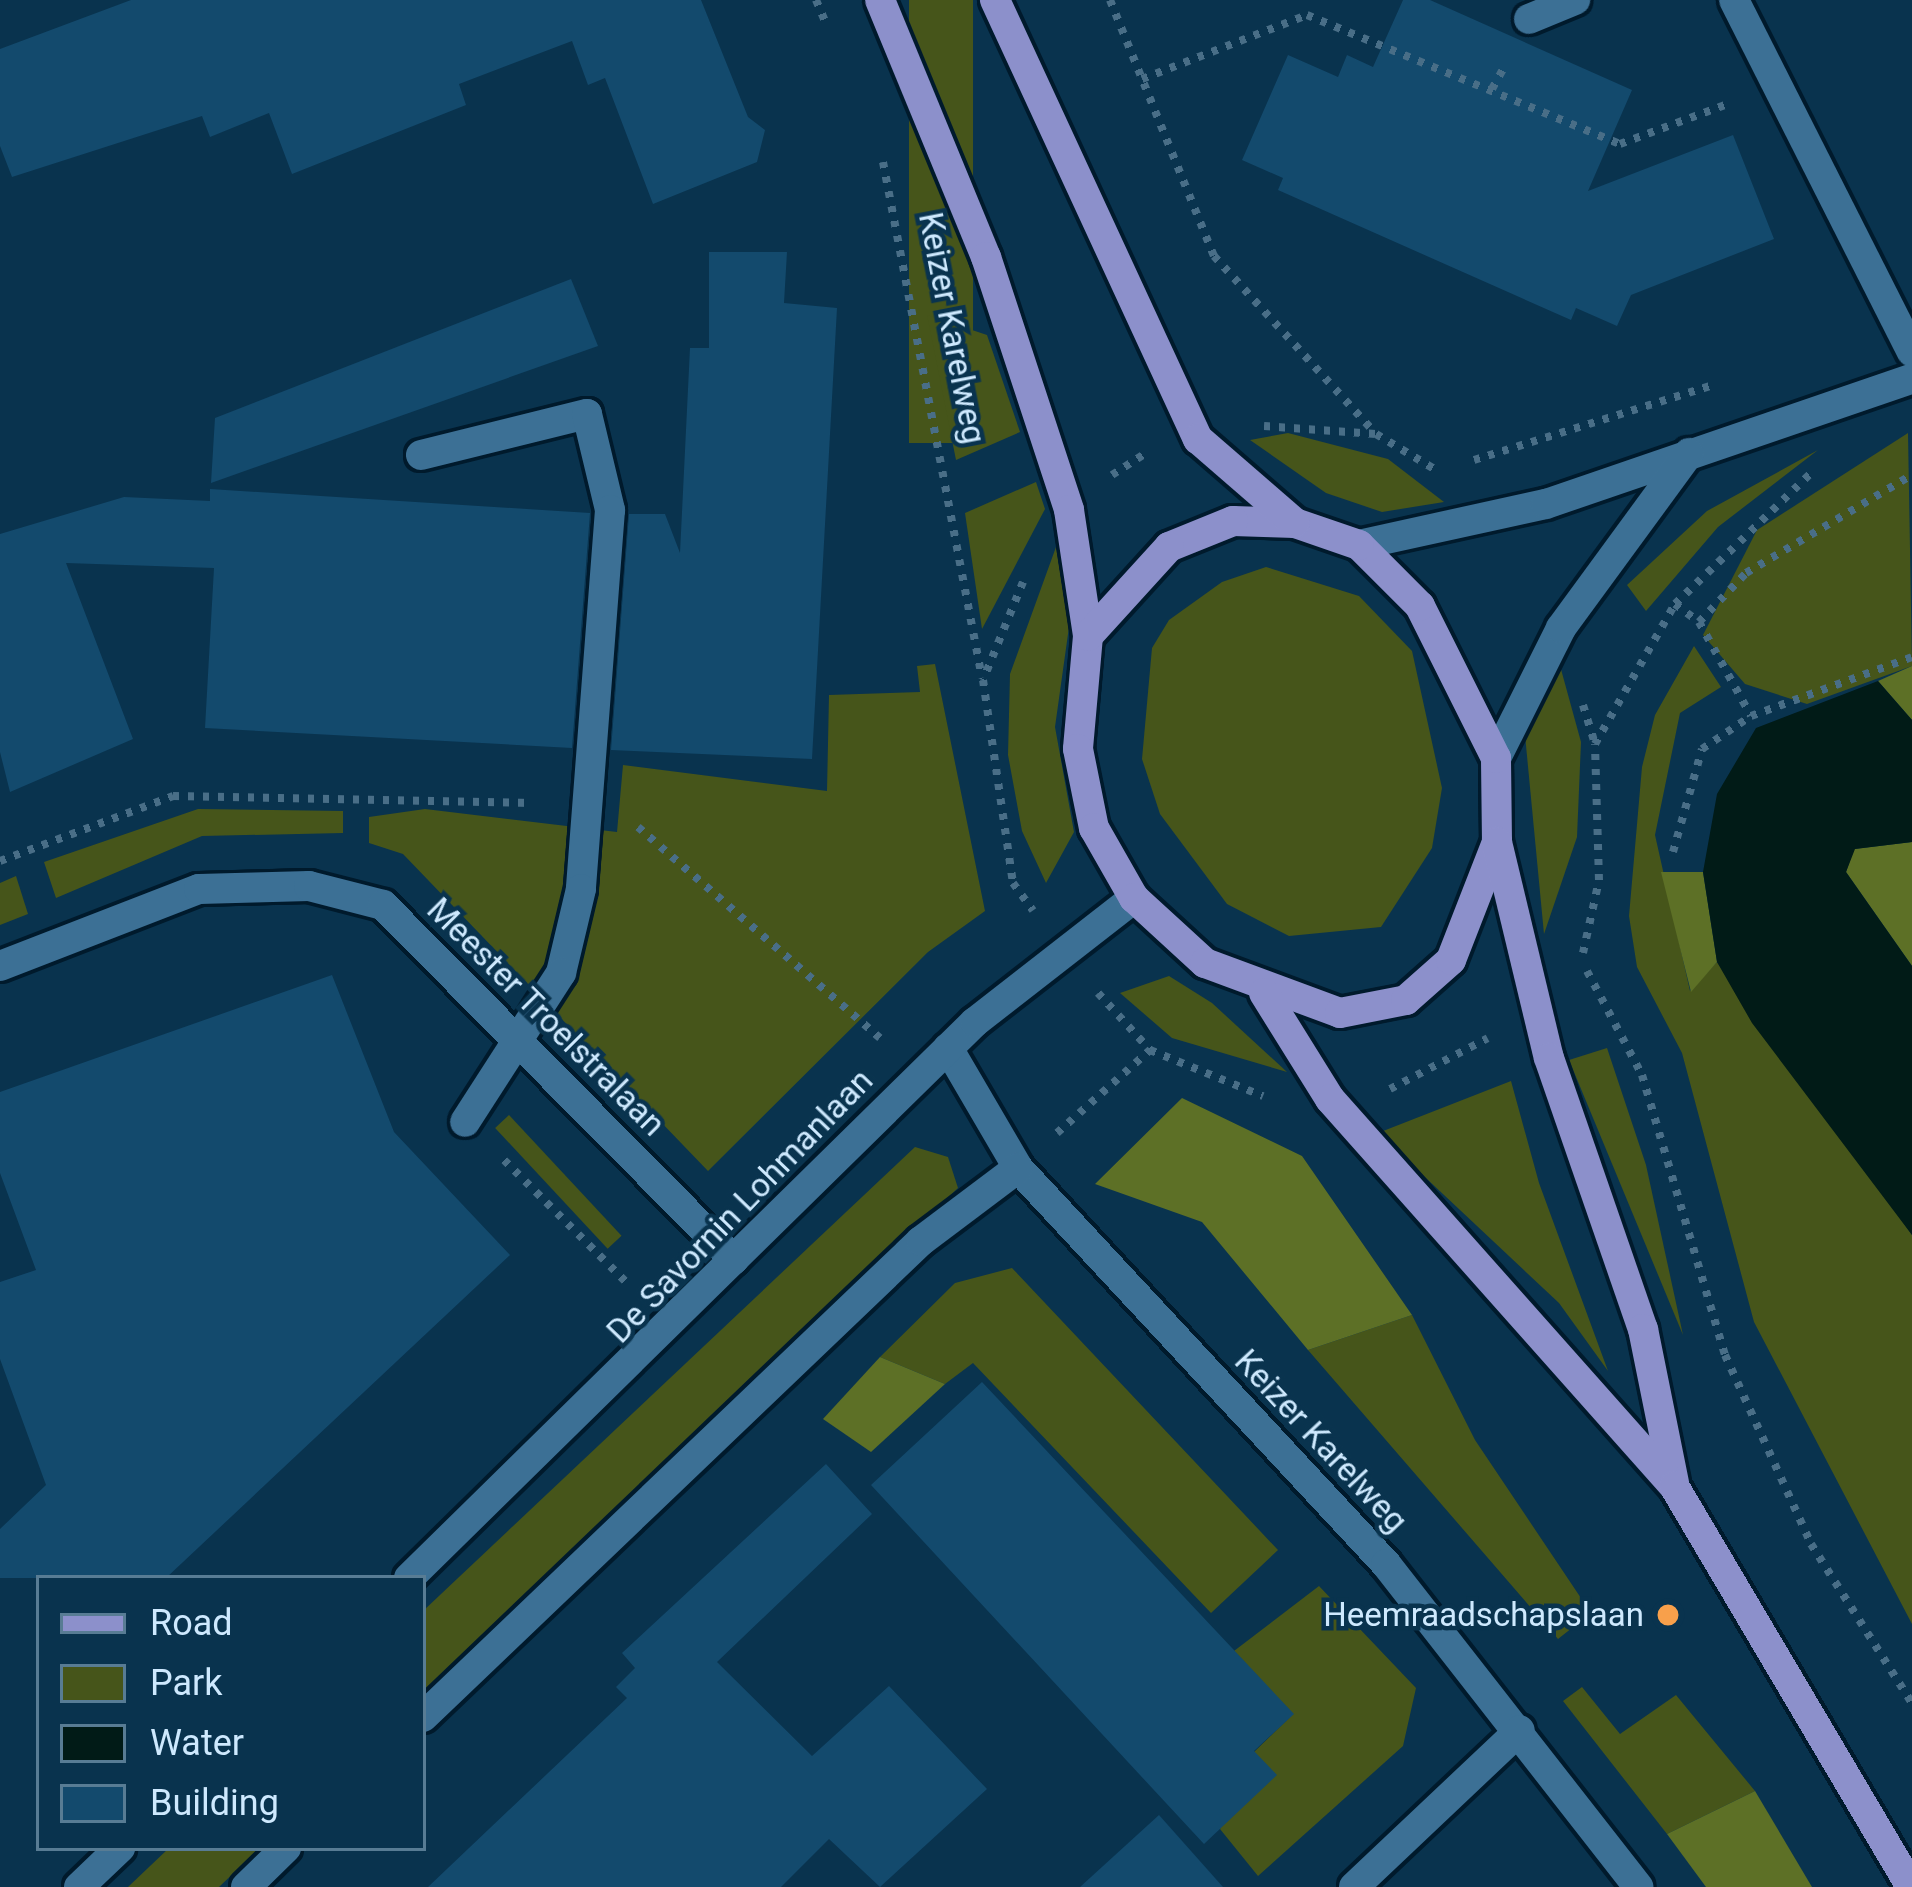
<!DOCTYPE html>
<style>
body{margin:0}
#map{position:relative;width:1912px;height:1887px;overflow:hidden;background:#09334e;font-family:Roboto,sans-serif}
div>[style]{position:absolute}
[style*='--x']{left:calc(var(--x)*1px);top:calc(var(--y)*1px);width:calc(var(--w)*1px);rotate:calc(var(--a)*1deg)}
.green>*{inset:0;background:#46551a;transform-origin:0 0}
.forest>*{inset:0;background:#5d7026}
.water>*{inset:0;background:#011b17}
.building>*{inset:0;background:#134a6d}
.path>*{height:8px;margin-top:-4px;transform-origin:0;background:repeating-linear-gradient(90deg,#496e87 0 6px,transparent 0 15px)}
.roads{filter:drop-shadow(3px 0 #001a2c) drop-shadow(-3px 0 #001a2c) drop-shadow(0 3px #001a2c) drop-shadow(0 -3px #001a2c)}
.minor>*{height:30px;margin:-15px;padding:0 15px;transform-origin:15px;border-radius:15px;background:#3c7095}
.major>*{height:30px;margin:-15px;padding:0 15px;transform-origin:15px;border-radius:15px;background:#8c90cb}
.dots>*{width:33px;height:33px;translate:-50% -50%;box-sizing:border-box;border:6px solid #09334e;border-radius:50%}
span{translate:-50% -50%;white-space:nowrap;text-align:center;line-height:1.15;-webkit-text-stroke:9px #09334e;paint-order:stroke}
.street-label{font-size:33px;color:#cee9fe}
.poi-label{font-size:33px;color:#cee9fe}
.right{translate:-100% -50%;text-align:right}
.legend{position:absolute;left:36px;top:1575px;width:390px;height:276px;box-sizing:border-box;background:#09334e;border:3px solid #587c94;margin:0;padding:15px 21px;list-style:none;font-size:36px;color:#cee9fe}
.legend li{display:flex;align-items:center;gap:24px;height:60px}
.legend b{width:60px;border:3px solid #587c94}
</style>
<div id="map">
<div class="green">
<div style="left:909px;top:0;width:64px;height:443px"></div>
<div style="clip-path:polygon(927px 315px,987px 335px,1020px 432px,956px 460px)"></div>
<div style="clip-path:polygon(1288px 433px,1388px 459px,1444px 502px,1382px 512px,1326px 493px,1250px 440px)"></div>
<div style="clip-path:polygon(1908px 433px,1912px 666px,1807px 704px,1745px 684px,1703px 635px,1757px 530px)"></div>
<div style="clip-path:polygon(1818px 450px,1718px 527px,1646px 611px,1627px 585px,1707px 511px)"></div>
<div style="clip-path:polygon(1036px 482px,1045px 509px,982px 629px,965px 513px)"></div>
<div style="clip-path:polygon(1056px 547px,1069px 627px,1055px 727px,1074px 832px,1046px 883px,1022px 831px,1008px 755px,1010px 674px)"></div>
<div style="clip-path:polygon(1266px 567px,1359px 596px,1412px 651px,1442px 788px,1432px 848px,1381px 927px,1289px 936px,1227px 904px,1160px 814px,1142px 759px,1152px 648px,1169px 620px,1222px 582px)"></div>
<div style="clip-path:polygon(1694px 646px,1721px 687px,1680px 713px,1655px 835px,1690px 991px,1717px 962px,1912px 1235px,1912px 1624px,1754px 1322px,1682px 1053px,1637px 967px,1629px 916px,1642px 767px,1655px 715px)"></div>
<div style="clip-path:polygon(1559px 662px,1581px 742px,1577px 837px,1544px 934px,1525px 735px)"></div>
<div style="clip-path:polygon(935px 664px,985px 911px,928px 952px,708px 1171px,403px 854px,369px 843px,369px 817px,425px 809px,617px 832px,623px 765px,827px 791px,829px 695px,920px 692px,917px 666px)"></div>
<div style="clip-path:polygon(198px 809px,343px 811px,343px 833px,202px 836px,56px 898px,44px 862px)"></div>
<div style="clip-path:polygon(16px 876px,28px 914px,0 925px,0 883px)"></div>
<div style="clip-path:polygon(1169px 976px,1212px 1003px,1287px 1072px,1172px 1038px,1120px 993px)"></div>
<div style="clip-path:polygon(1607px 1048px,1646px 1165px,1683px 1335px,1569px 1060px)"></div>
<div style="clip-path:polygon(1511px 1081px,1539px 1183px,1608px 1371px,1559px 1303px,1378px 1133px)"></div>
<div style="left:509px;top:1115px;width:165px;height:19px;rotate:47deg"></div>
<div style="clip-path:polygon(915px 1147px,948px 1157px,958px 1188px,423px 1692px,423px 1611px)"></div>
<div style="clip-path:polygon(1012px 1268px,1278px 1550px,1211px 1613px,973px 1363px,945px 1384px,880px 1357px,955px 1283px)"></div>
<div style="clip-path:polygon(1412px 1315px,1475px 1440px,1591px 1613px,1558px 1639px,1308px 1350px)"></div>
<div style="clip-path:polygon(1319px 1586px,1416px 1688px,1403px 1746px,1258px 1876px,1220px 1829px,1254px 1752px,1293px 1714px,1234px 1651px)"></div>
<div style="clip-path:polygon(1582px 1687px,1620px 1734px,1676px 1695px,1755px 1791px,1667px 1834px,1563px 1701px)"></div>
<div style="clip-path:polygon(169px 1848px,260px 1848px,219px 1887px,128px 1887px)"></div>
</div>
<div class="forest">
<div style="clip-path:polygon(1912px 666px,1912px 720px,1878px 681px)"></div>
<div style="clip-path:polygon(1912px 842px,1912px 966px,1846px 872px,1854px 849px)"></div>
<div style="clip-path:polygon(1661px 872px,1703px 872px,1717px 962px,1691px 992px)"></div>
<div style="clip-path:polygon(1182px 1098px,1302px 1156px,1412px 1315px,1308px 1350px,1202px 1222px,1095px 1184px)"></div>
<div style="clip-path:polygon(880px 1357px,945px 1384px,871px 1452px,823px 1419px)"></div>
<div style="clip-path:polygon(1755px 1791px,1812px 1887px,1706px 1887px,1667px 1834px)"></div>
</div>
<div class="water">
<div style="clip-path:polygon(1878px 681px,1912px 720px,1912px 842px,1855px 849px,1846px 872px,1912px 966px,1912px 1235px,1752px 1023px,1717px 962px,1703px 872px,1717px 794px,1756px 728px)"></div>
</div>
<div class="building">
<div style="clip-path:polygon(131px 0,701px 0,748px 117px,765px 130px,757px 162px,653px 204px,605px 78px,588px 85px,572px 41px,459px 84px,466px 105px,292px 174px,269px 113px,210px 137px,202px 116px,12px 177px,0 146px,0 49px)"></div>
<div style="clip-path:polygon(1403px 0,1430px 0,1632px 90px,1588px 191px,1733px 135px,1774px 239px,1631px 295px,1617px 326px,1576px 308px,1571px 320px,1278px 190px,1283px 178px,1242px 160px,1288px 55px,1338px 77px,1347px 55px,1373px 67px)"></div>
<div style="clip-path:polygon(709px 252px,787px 252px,784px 303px,837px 308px,812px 759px,611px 750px,629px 514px,665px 514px,680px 553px,690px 348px,709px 348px)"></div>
<div style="clip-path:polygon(571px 279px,598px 346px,211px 483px,215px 418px)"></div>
<div style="clip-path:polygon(210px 489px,590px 513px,572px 748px,205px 728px,214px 568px,66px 563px,133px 739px,10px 792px,0 752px,0 534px,124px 497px,210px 501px)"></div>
<div style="clip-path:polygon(332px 975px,394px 1132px,510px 1255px,166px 1578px,0 1578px,0 1529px,46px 1485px,0 1359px,0 1282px,36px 1270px,0 1173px,0 1092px)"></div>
<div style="clip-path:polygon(982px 1382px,1294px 1714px,1254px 1751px,1277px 1775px,1204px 1844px,871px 1485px)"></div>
<div style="clip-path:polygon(826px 1464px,872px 1514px,717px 1662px,812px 1756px,889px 1686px,987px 1789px,880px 1887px,829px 1839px,781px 1887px,428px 1887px,627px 1698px,616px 1687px,635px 1668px,622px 1653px)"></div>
<div style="clip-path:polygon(1159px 1815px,1223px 1887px,1080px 1887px)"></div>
</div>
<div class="path">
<div style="--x:816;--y:0;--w:23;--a:67"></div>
<div style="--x:1110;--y:0;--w:276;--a:67.9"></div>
<div style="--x:1214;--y:256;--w:239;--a:47.7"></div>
<div style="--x:1142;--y:79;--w:177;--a:-21.2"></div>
<div style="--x:1307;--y:15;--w:339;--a:22.4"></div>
<div style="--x:1620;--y:144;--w:112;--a:-20.4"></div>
<div style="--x:1492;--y:89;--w:29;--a:-61"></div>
<div style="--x:883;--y:162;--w:525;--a:79.14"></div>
<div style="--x:1264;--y:426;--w:112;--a:4.1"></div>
<div style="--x:1376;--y:434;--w:70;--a:31"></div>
<div style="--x:1474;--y:460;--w:247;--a:-17.4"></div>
<div style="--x:1112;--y:475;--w:38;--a:-33"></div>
<div style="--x:1023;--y:582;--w:106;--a:112.2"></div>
<div style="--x:983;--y:680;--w:205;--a:81.6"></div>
<div style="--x:1013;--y:883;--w:34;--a:54"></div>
<div style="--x:1675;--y:604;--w:30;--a:37"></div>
<div style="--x:1699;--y:622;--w:107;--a:61"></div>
<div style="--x:1699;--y:622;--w:68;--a:-46.2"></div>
<div style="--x:1746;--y:573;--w:193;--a:-30.6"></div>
<div style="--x:1583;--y:705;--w:41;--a:72.9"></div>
<div style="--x:638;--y:827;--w:321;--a:41.1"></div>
<div style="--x:1673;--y:852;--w:107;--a:-74.3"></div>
<div style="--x:1702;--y:749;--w:59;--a:-34"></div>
<div style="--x:1751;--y:716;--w:171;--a:-20.1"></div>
<div style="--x:0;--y:861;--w:185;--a:-20.6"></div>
<div style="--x:173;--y:796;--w:360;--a:1.1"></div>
<div style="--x:1583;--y:953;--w:75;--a:-77.6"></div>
<div style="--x:1599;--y:880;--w:136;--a:-91.7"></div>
<div style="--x:1595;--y:744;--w:161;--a:-60.3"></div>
<div style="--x:1675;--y:604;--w:189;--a:-43.9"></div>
<div style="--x:1587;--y:971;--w:118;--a:62.1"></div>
<div style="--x:1642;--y:1075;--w:292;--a:73.5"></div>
<div style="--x:1725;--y:1355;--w:208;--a:65.5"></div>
<div style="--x:1811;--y:1544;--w:188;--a:57.6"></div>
<div style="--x:1098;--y:993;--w:77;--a:47.6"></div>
<div style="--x:1150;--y:1050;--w:122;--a:22.2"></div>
<div style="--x:1390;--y:1089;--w:110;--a:-27.5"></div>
<div style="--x:1057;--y:1133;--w:125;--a:-41.7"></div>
<div style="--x:504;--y:1160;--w:177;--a:45"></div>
</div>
<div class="roads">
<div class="minor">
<div style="--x:1734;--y:0;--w:394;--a:63.2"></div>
<div style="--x:1529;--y:19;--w:50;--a:-22.4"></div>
<div style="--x:421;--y:455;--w:171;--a:-13.9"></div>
<div style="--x:587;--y:414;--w:99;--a:76.5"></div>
<div style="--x:610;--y:510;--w:380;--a:94.4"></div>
<div style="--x:581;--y:889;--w:86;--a:103.4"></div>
<div style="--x:561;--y:973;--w:177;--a:122.8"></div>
<div style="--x:1359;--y:545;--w:191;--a:-12.4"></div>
<div style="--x:1546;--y:504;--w:387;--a:-18.9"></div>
<div style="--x:1496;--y:758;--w:145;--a:-63.4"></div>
<div style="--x:1561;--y:628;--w:217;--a:-53.8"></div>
<div style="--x:0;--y:966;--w:213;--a:-21.2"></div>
<div style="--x:199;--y:889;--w:110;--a:-1.6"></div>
<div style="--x:309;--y:886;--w:76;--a:14.4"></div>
<div style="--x:383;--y:905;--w:499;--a:45.3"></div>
<div style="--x:948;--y:1048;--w:139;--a:59.7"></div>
<div style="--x:1018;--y:1168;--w:541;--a:47.1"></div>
<div style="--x:1386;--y:1564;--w:410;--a:52"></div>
<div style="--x:409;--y:1578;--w:793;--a:-44.49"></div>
<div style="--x:975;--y:1022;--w:202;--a:-37.9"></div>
<div style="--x:423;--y:1717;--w:689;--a:-43.71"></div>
<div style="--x:921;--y:1241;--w:121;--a:-37"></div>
<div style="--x:79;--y:1887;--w:57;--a:-43.6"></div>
<div style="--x:246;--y:1887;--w:56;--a:-44.3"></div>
<div style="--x:1354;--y:1887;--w:228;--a:-43.4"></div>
</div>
<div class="major">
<div style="--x:880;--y:0;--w:278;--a:67.6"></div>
<div style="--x:986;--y:257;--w:266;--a:71.8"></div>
<div style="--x:1069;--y:510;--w:127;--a:81.4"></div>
<div style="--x:1088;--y:636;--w:113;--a:95.1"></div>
<div style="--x:1078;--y:749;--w:81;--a:78.6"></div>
<div style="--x:1094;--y:828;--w:81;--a:60.3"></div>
<div style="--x:1134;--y:898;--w:96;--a:42.5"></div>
<div style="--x:1205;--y:963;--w:144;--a:20.3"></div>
<div style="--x:1340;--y:1013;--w:67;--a:-11.1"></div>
<div style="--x:1406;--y:1000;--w:60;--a:-41.6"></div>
<div style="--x:1451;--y:960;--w:127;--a:-68.7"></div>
<div style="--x:1497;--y:842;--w:84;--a:-90.7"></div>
<div style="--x:1496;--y:758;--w:170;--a:-116.6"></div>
<div style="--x:1420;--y:606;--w:86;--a:-135"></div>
<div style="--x:1359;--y:545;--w:68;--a:-161"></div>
<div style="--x:1295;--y:523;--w:62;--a:-178.2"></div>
<div style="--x:1233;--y:521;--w:69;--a:157.9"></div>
<div style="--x:1169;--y:547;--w:120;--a:132.3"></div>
<div style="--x:995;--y:0;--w:484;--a:65.2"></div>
<div style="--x:1198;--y:439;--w:128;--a:40.9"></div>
<div style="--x:1497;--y:842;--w:222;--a:76.5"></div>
<div style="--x:1549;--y:1058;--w:287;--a:70.9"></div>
<div style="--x:1643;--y:1329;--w:157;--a:78.6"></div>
<div style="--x:1264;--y:993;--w:125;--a:58.1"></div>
<div style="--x:1330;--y:1099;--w:518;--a:48.37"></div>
<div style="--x:1674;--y:1486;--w:466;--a:59.4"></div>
</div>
</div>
<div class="dots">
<div style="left:1668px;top:1615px;background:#f8a04b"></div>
</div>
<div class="street-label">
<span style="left:952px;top:328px;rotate:79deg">Keizer Karelweg</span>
<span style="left:546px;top:1017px;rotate:45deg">Meester Troelstralaan</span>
<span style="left:740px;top:1206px;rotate:-46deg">De Savornin Lohmanlaan</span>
<span style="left:1321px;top:1441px;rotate:47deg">Keizer Karelweg</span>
</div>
<div class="poi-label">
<span class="right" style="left:1644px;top:1615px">Heemraadschapslaan</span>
</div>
<ul class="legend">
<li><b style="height:15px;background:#8c90cb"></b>Road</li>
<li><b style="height:33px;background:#46551a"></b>Park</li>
<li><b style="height:33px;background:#011b17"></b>Water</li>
<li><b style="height:33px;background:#134a6d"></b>Building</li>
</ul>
</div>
